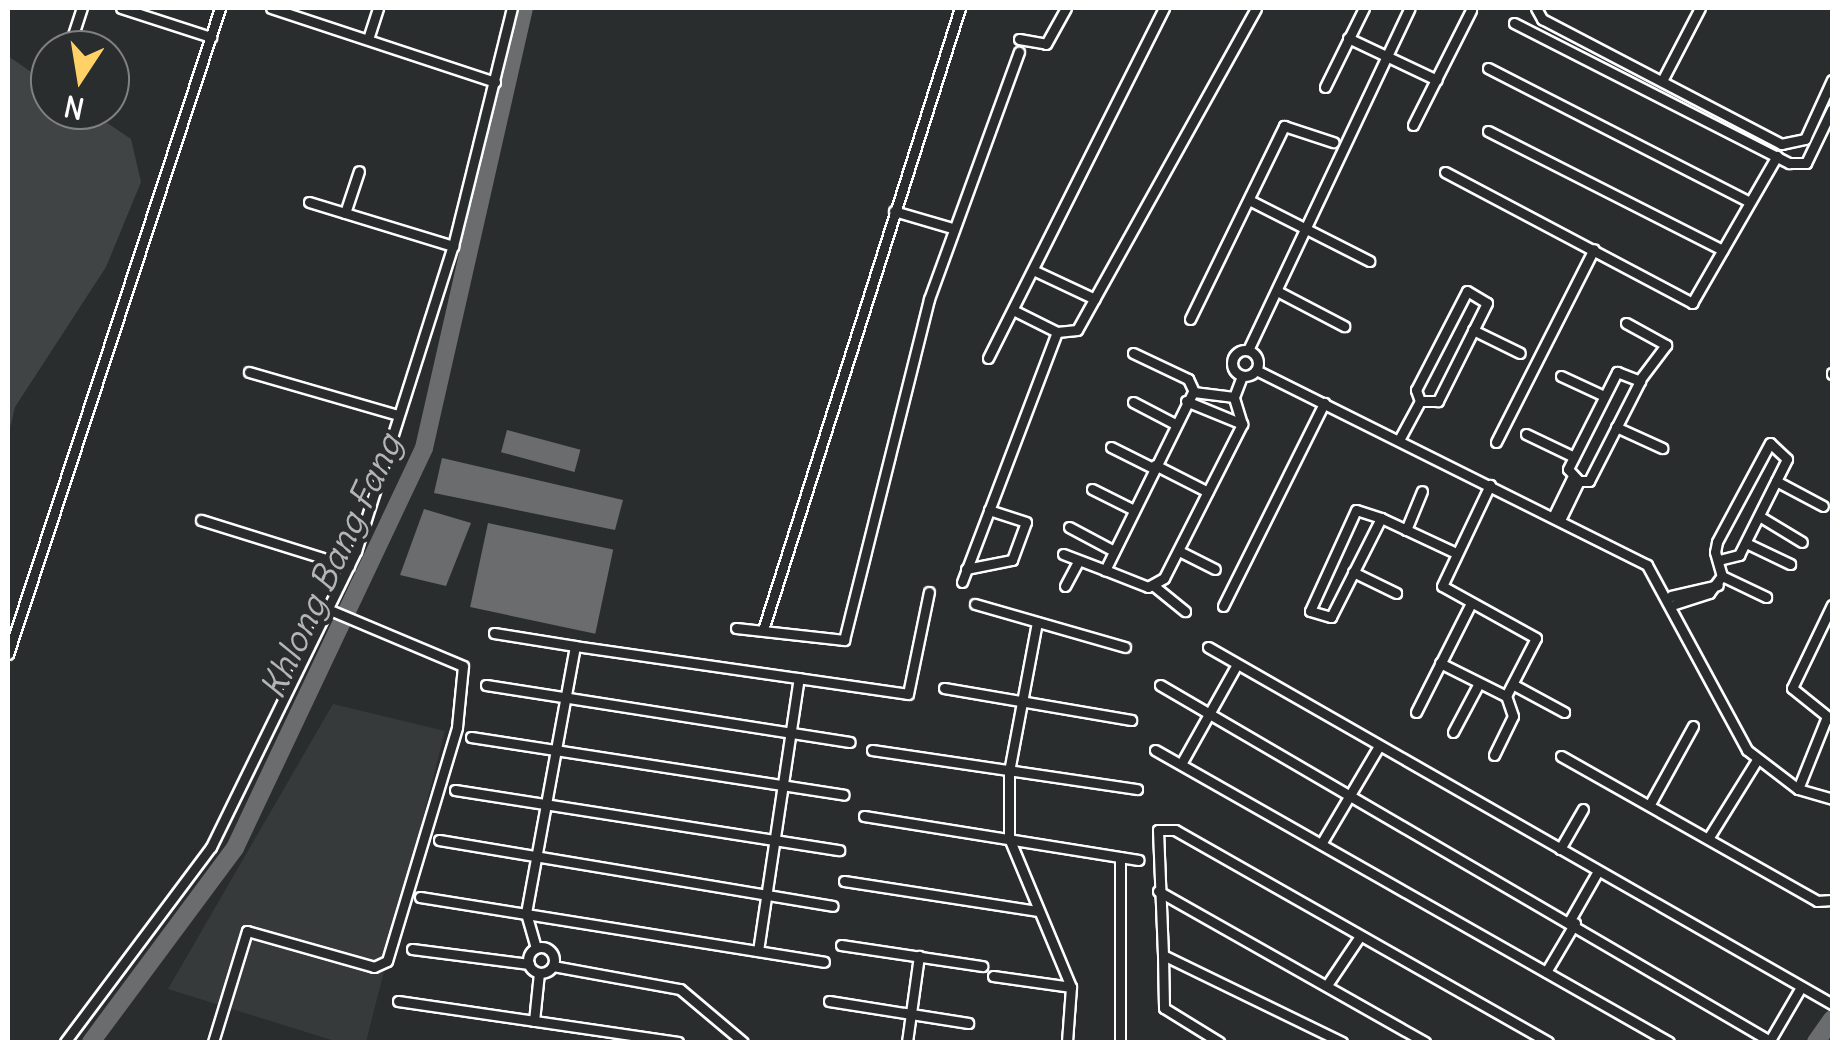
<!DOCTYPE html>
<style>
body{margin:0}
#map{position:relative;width:1840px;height:1050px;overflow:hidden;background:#2a2d2e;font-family:Delius,sans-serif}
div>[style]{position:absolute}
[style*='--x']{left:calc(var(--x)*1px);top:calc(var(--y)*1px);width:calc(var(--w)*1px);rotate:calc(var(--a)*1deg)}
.built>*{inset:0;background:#373a3b}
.green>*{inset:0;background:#414445}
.water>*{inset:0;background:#6a6c6d;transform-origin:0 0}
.river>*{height:18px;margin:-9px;padding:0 9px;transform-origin:9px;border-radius:9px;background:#6a6c6d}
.roads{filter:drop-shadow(2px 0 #fff) drop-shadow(-2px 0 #fff) drop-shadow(0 2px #fff) drop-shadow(0 -2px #fff)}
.minor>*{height:9px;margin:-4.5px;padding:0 4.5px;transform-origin:4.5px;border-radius:4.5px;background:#2a2d2e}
.minor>.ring{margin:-4.5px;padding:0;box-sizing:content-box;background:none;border:9px solid #2a2d2e;border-radius:50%}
span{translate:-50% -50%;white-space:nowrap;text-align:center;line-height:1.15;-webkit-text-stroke:8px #2a2d2e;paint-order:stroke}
.water-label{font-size:35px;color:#b4b6b6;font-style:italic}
.frame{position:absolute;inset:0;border:10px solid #fff;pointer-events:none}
.north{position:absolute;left:30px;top:30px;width:100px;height:100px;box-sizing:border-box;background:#2a2d2e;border:2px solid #7f8182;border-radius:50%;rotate:192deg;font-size:28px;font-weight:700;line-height:40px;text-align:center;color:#fff}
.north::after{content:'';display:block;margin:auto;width:35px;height:45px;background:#ffd166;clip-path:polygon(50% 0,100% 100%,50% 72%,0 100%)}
</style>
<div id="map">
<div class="built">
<div style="clip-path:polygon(333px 704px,445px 731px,366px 1042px,338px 1042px,168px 989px)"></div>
</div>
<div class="green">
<div style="clip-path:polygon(8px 56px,50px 85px,50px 110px,88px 110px,131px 139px,141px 182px,106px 267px,15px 407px,8px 437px)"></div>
</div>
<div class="water">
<div style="left:507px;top:430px;width:76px;height:23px;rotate:15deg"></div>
<div style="clip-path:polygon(442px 458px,623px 500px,615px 530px,434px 493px)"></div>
<div style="clip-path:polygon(424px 509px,471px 523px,446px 586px,400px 575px)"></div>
<div style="left:488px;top:523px;width:128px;height:86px;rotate:12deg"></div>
</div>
<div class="river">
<div style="--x:91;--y:1042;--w:242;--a:-53.4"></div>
<div style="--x:235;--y:848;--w:442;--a:-64.7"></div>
<div style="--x:424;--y:448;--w:451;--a:-77.2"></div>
<div style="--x:1816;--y:1042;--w:28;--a:-55"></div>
</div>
<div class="roads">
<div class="minor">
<div style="--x:121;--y:8;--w:95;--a:17.9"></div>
<div style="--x:271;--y:8;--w:236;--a:18.3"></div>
<div style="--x:1536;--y:8;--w:13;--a:61"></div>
<div style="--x:1542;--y:19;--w:270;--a:27.6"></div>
<div style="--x:1781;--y:144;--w:25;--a:-12"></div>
<div style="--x:1805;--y:139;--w:65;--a:-65.4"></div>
<div style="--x:1514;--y:23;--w:309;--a:27"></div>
<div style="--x:1789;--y:163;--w:17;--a:0"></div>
<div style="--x:1806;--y:163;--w:60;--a:-64.3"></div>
<div style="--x:72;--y:38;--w:32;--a:-72"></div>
<div style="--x:1348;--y:38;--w:98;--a:25.3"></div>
<div style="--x:368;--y:39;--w:33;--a:-72"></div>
<div style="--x:1019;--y:39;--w:27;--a:10"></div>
<div style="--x:1046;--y:44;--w:41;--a:-60.9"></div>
<div style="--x:1488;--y:68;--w:294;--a:27.1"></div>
<div style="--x:1663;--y:79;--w:80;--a:-62.5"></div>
<div style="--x:1325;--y:87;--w:88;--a:-63.7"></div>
<div style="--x:1413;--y:125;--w:129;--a:-63.2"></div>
<div style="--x:1488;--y:131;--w:263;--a:26.9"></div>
<div style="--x:1445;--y:172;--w:280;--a:27.9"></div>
<div style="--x:1692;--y:303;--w:170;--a:-60"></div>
<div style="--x:1249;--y:200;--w:135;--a:26.9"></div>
<div style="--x:309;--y:202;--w:151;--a:17"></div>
<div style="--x:894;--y:211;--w:60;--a:16.3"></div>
<div style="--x:345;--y:213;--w:44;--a:-71.6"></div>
<div style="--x:1033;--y:270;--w:68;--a:25.1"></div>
<div style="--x:1277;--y:291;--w:76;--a:27.6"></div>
<div style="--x:1467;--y:291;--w:23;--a:31"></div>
<div style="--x:1487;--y:303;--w:110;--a:116.6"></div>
<div style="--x:1438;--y:401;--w:18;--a:180"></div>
<div style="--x:1420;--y:401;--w:12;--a:-110"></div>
<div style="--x:1416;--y:390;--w:111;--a:-62.7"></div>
<div style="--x:1015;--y:311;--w:47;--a:26.6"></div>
<div style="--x:1057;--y:332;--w:20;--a:-6"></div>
<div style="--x:1077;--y:330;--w:368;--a:-60.9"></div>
<div style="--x:1190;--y:319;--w:215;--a:-64"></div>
<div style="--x:1284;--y:126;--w:52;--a:18.1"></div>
<div style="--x:1626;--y:323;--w:46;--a:28.8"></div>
<div style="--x:1666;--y:345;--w:41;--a:127.1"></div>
<div style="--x:1473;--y:330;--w:52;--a:26.1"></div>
<div class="ring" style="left:1232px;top:350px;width:17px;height:17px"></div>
<div style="--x:1248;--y:350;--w:378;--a:-64.7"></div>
<div style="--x:1133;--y:353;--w:61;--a:25.3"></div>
<div style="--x:1188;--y:379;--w:14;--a:65"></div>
<div style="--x:988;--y:358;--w:392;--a:-63.3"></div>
<div style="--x:1256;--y:370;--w:437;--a:26.5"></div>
<div style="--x:1647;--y:565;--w:210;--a:61.6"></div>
<div style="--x:1747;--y:750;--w:64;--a:37.4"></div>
<div style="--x:1798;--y:789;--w:35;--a:16"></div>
<div style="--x:249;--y:372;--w:155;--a:16.1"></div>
<div style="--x:1617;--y:372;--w:25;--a:21"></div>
<div style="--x:1640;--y:381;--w:112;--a:117"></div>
<div style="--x:1589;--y:481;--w:10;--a:180"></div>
<div style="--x:1579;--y:481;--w:16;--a:-133"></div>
<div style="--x:1568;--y:469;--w:109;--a:-63.2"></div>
<div style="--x:1832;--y:374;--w:1;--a:-90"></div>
<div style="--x:1561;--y:376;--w:47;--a:24.9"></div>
<div style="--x:1234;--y:397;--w:41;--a:-173"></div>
<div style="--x:1193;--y:392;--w:199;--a:116.3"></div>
<div style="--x:1105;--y:570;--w:46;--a:21.6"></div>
<div style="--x:1148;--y:587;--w:18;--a:-29"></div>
<div style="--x:1164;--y:578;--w:173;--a:-63.1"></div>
<div style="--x:1242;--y:424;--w:28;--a:-107"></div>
<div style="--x:1234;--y:397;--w:22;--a:-69"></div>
<div style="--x:1186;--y:401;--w:61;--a:22.3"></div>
<div style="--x:1133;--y:402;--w:47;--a:27.6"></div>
<div style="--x:1616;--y:427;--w:51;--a:24.5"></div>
<div style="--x:1526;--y:434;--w:53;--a:25.6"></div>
<div style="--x:1399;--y:440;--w:44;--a:-61.7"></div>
<div style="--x:1496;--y:442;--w:216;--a:-63.1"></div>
<div style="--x:1111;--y:447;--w:47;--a:26.6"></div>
<div style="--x:1155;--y:465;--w:59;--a:27"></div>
<div style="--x:1776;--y:481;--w:53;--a:28"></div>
<div style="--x:1092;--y:489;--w:47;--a:26.6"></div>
<div style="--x:1554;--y:515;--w:41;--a:-64.1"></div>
<div style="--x:1759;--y:516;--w:50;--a:31.2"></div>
<div style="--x:1381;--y:518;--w:26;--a:-162"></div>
<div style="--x:1356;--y:510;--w:111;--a:114.5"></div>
<div style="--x:1310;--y:611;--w:22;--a:16"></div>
<div style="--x:1331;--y:617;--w:111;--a:-63.2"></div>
<div style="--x:1381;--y:518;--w:83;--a:25"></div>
<div style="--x:1561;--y:518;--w:41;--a:-64.1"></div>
<div style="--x:201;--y:520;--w:155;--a:17.3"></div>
<div style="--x:1069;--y:527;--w:51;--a:28.1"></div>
<div style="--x:1406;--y:530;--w:42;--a:-67.7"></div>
<div style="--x:1746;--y:543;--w:49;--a:25.5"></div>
<div style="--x:1179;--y:551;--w:40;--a:26.6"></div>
<div style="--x:1063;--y:554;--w:45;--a:20.9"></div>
<div style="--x:1719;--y:560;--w:21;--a:-14"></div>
<div style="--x:1739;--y:555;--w:107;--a:-63.4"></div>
<div style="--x:1787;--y:459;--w:23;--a:-137"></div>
<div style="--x:1770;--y:443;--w:112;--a:118.2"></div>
<div style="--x:1717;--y:542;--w:10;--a:101"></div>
<div style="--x:1715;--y:552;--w:25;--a:74"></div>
<div style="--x:966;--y:569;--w:47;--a:-11.1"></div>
<div style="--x:1012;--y:560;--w:40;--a:-69.8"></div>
<div style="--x:1026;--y:522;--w:39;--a:-162"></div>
<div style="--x:1353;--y:572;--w:48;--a:26"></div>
<div style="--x:962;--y:582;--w:267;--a:-69.2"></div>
<div style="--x:1065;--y:586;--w:26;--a:-62"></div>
<div style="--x:1154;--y:586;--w:40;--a:39"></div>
<div style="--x:1671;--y:596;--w:48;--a:-13.2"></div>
<div style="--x:975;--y:604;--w:156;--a:16"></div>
<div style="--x:1675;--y:604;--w:36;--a:-18"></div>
<div style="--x:1709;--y:593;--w:21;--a:-53"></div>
<div style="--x:1722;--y:576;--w:49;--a:25.5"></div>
<div style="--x:1832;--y:605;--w:92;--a:115.7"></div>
<div style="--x:1792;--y:688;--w:51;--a:38.7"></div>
<div style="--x:1223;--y:606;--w:227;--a:-63.5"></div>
<div style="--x:1037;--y:622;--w:152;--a:100.6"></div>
<div style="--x:1009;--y:771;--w:67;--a:90"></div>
<div style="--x:1009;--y:838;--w:161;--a:67.4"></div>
<div style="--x:1071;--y:987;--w:55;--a:94.2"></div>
<div style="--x:736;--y:628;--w:109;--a:6.3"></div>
<div style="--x:844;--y:640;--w:351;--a:-76"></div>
<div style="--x:929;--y:299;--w:263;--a:-70"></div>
<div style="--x:763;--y:630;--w:652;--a:-72.43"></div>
<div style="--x:494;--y:633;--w:82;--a:9.1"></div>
<div style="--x:1208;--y:647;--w:719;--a:29.77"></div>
<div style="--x:8;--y:654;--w:680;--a:-71.83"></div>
<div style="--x:1440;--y:663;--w:74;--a:26.6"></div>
<div style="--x:1506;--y:696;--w:65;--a:-62.7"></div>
<div style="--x:1536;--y:638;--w:107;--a:-151"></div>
<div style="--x:1442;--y:586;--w:112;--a:-64.6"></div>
<div style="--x:486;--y:685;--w:368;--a:8.9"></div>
<div style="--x:1160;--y:685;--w:706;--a:30.27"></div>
<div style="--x:1514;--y:685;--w:57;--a:28.4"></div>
<div style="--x:944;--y:688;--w:190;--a:9.7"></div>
<div style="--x:1416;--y:712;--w:120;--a:-63.2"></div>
<div style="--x:1453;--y:732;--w:55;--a:-62"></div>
<div style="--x:471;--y:737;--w:377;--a:8.8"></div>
<div style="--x:872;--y:750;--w:268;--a:8.4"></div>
<div style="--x:1155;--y:750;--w:591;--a:29.6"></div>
<div style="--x:1494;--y:755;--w:43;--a:-64"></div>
<div style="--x:1513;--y:716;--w:21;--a:-109"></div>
<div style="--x:1561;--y:756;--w:294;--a:29.5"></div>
<div style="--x:1817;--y:901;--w:15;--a:-4"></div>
<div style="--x:1181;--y:764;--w:112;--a:-60.7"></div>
<div style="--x:1798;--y:789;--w:75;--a:-68.2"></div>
<div style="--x:455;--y:790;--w:389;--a:8.9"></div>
<div style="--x:1650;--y:804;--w:89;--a:-61.1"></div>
<div style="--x:864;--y:816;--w:278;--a:9.1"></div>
<div style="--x:1709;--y:837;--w:91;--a:-58.1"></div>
<div style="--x:439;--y:840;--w:399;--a:9.5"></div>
<div style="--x:1321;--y:844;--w:114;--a:-59.4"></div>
<div style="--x:1560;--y:849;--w:46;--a:-60.1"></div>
<div style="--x:1120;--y:857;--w:185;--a:90"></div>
<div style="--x:844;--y:881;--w:195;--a:8.8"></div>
<div style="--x:1158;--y:891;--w:307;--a:29.5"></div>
<div style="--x:420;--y:897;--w:409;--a:9.1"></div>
<div style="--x:1570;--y:920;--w:56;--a:-60.3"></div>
<div style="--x:841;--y:945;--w:143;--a:8.5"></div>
<div class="ring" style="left:528px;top:947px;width:17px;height:17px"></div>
<div style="--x:536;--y:948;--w:36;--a:-106"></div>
<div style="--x:526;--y:913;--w:271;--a:-79.6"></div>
<div style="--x:575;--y:646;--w:336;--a:8.2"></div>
<div style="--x:908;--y:694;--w:104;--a:-78.4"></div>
<div style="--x:412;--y:949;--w:118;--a:7.3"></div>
<div style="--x:758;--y:951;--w:276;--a:-81.5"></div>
<div style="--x:1163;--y:955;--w:53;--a:88.9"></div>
<div style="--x:1164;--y:1008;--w:65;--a:31.7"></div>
<div style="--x:553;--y:966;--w:129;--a:10.3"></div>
<div style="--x:680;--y:989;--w:82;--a:40.1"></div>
<div style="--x:1546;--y:972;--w:57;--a:-59.4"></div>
<div style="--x:993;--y:976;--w:79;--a:8"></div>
<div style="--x:1327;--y:985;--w:59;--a:-56"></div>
<div style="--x:398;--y:1001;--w:283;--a:8.3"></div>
<div style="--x:829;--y:1001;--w:141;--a:9"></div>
<div style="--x:534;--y:1021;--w:48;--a:-84.1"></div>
<div style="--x:65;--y:1042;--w:244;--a:-53.2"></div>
<div style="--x:211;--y:847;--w:330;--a:-63.9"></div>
<div style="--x:356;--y:551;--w:320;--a:-72.4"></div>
<div style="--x:453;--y:246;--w:245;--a:-76.1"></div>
<div style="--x:213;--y:1042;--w:116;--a:-73"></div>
<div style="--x:247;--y:931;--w:132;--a:15.8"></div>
<div style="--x:374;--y:967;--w:14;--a:-25"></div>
<div style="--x:387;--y:961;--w:244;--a:-73.3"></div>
<div style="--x:457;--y:727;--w:61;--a:-84.4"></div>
<div style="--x:463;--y:666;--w:144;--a:-157.2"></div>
<div style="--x:907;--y:1042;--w:87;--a:-82.1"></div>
<div style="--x:1342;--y:1042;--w:199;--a:-154.1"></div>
<div style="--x:1163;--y:955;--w:125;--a:-92.3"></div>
<div style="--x:1158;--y:830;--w:17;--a:0"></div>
<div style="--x:1175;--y:830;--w:429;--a:29.6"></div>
<div style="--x:1769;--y:1042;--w:61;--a:-59.7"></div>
</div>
</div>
<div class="water-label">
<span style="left:330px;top:566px;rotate:-65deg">Khlong Bang Fang</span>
</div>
<div class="frame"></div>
<div class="north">N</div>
</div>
